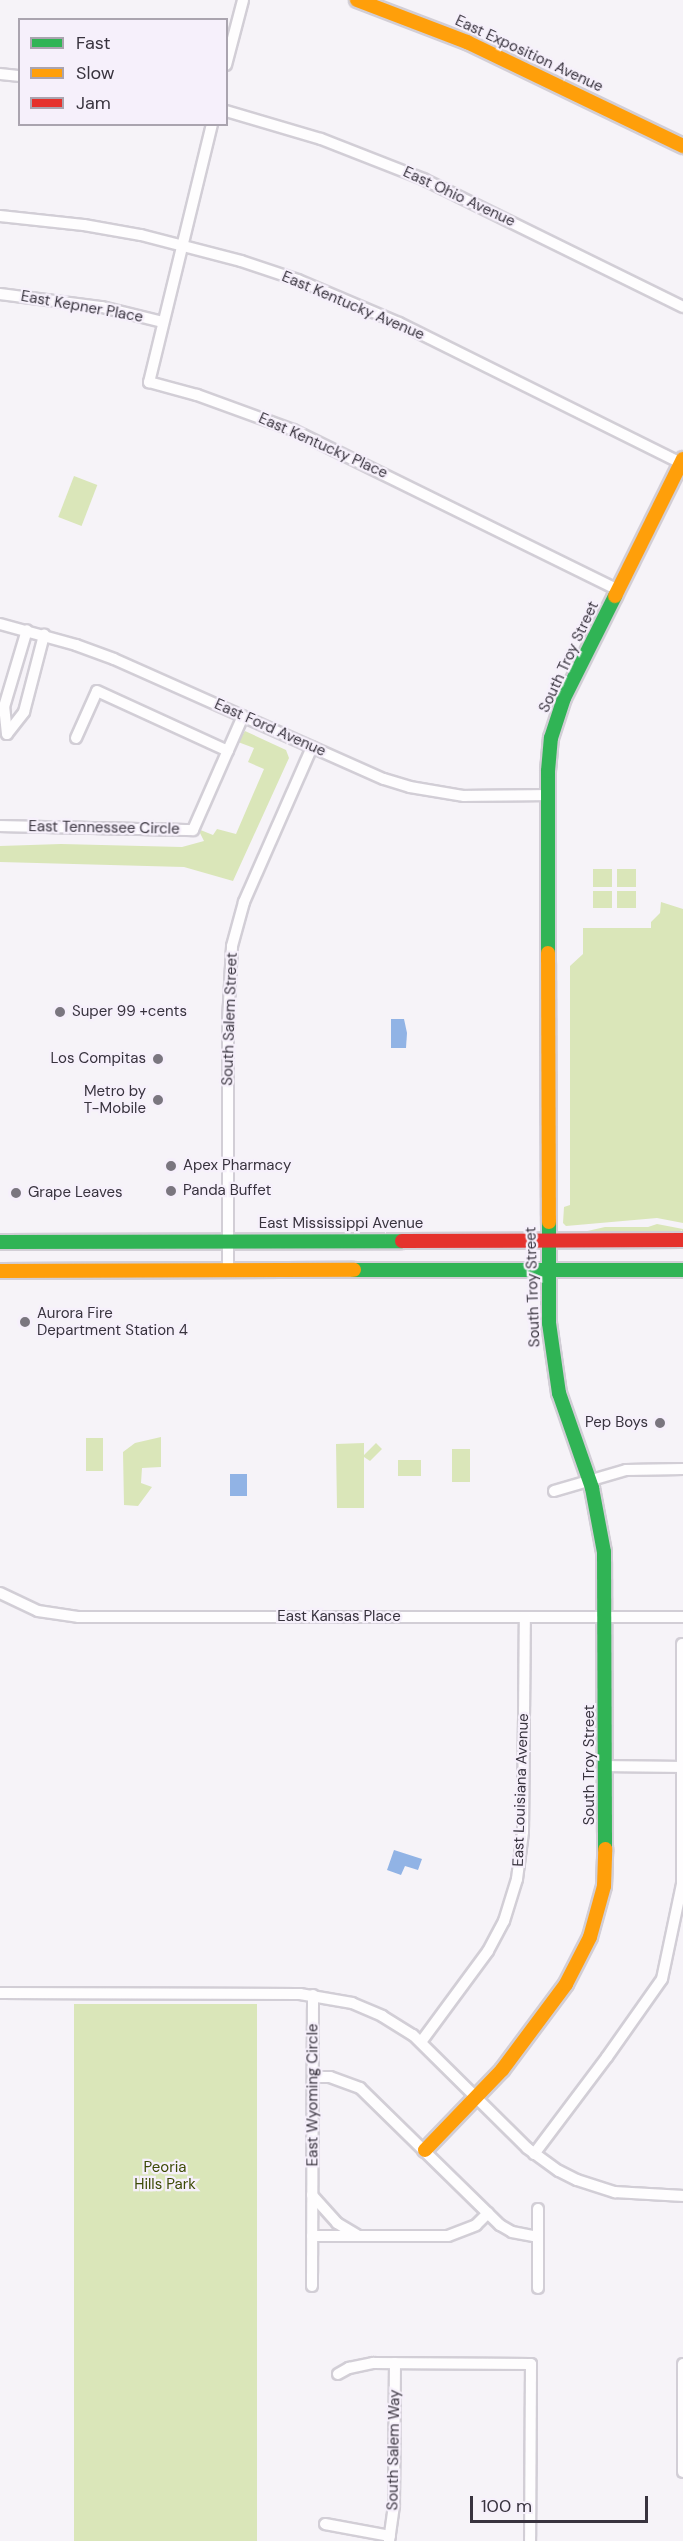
<!DOCTYPE html>
<style>
body{margin:0}
#map{position:relative;width:683px;height:2541px;overflow:hidden;background:#f6f3f8;font-family:"DM Sans",sans-serif}
div>[style]{position:absolute}
[style*='--x']{left:calc(var(--x)*1px);top:calc(var(--y)*1px);width:calc(var(--w)*1px);rotate:calc(var(--a)*1deg)}
.green>*{inset:0;background:#dae6b9;transform-origin:0 0}
.water>*{inset:0;background:#91b3e5;transform-origin:0 0}
.roads{filter:drop-shadow(2px 0 #d2ced6) drop-shadow(-2px 0 #d2ced6) drop-shadow(0 2px #d2ced6) drop-shadow(0 -2px #d2ced6)}
.street>*{height:10px;margin:-5px;padding:0 5px;transform-origin:5px;border-radius:5px;background:#fefdfe}
.fast>*{height:14px;margin:-7px;padding:0 7px;transform-origin:7px;border-radius:7px;background:#30b455}
.slow>*{height:14px;margin:-7px;padding:0 7px;transform-origin:7px;border-radius:7px;background:#ff9f0a}
.jam>*{height:14px;margin:-7px;padding:0 7px;transform-origin:7px;border-radius:7px;background:#e5322d}
.dots>*{width:16px;height:16px;translate:-50% -50%;box-sizing:border-box;border:3px solid #f6f0fb;border-radius:50%}
span{translate:-50% -50%;white-space:nowrap;text-align:center;line-height:1.15;-webkit-text-stroke:4.5px #f6f0fb;paint-order:stroke}
.street-label{font-size:15px;color:#38333e}
.poi-label{font-size:15px;color:#38333e}
.left{translate:0 -50%;text-align:left}
.right{translate:-100% -50%;text-align:right}
.park-label{font-size:15px;color:#3c4a05}
.legend{position:absolute;left:18px;top:18px;width:210px;height:108px;box-sizing:border-box;background:#f6f0fb;border:2px solid #aaa4af;margin:0;padding:8px 10px;list-style:none;font-size:18px;color:#38333e}
.legend li{display:flex;align-items:center;gap:12px;height:30px}
.legend b{width:30px;border:2px solid #aaa4af}
.scale{position:absolute;left:470px;top:2496px;width:178px;height:27px;box-sizing:border-box;border:3px solid #38333e;border-top:0;padding-left:8px;font-size:18px;line-height:21px;white-space:nowrap;color:#38333e;-webkit-text-stroke:4px #f6f0fb;paint-order:stroke}
</style>
<div id="map">
<div class="green">
<div style="left:74px;top:476px;width:25px;height:44px;rotate:21deg"></div>
<div style="clip-path:polygon(245px 731px,286px 750px,289px 758px,233px 881px,184px 867px,0 862px,0 846px,61px 844px,182px 847px,204px 841px,198px 829px,213px 835px,217px 829px,236px 834px,264px 769px,248px 762px,254px 748px,238px 742px)"></div>
<div style="left:593px;top:869px;width:19px;height:18px"></div>
<div style="left:617px;top:869px;width:19px;height:18px"></div>
<div style="left:593px;top:891px;width:19px;height:17px"></div>
<div style="left:617px;top:891px;width:19px;height:17px"></div>
<div style="clip-path:polygon(661px 902px,683px 909px,683px 1223px,657px 1218px,566px 1226px,563px 1223px,564px 1207px,570px 1205px,570px 966px,583px 954px,583px 928px,651px 928px,651px 922px,660px 913px)"></div>
<div style="clip-path:polygon(657px 1224px,683px 1229px,683px 1232px,681px 1230px,680px 1232px,583px 1232px,605px 1227px,648px 1227px)"></div>
<div style="clip-path:polygon(161px 1437px,161px 1467px,142px 1468px,141px 1483px,152px 1487px,138px 1506px,124px 1505px,123px 1452px,135px 1443px)"></div>
<div style="left:103px;top:1438px;width:33px;height:17px;rotate:90deg"></div>
<div style="clip-path:polygon(364px 1443px,364px 1455px,376px 1443px,382px 1449px,370px 1461px,364px 1457px,364px 1508px,337px 1508px,336px 1444px)"></div>
<div style="left:452px;top:1449px;width:18px;height:33px"></div>
<div style="left:421px;top:1460px;width:16px;height:23px;rotate:90deg"></div>
<div style="left:74px;top:2004px;width:183px;height:537px"></div>
</div>
<div class="water">
<div style="clip-path:polygon(391px 1019px,404px 1019px,407px 1033px,406px 1048px,391px 1048px)"></div>
<div style="left:230px;top:1474px;width:17px;height:22px"></div>
<div style="clip-path:polygon(394px 1850px,422px 1859px,418px 1870px,405px 1866px,401px 1875px,387px 1870px)"></div>
</div>
<div class="roads">
<div class="street">
<div style="--x:226;--y:65;--w:67;--a:-75.3"></div>
<div style="--x:0;--y:74;--w:20;--a:6"></div>
<div style="--x:226;--y:111;--w:99;--a:16.4"></div>
<div style="--x:321;--y:139;--w:110;--a:21.4"></div>
<div style="--x:423;--y:179;--w:290;--a:26.2"></div>
<div style="--x:212;--y:124;--w:266;--a:103.7"></div>
<div style="--x:149;--y:382;--w:50;--a:15.2"></div>
<div style="--x:197;--y:395;--w:102;--a:20"></div>
<div style="--x:293;--y:430;--w:362;--a:26.2"></div>
<div style="--x:0;--y:216;--w:84;--a:6.1"></div>
<div style="--x:84;--y:225;--w:58;--a:10"></div>
<div style="--x:141;--y:235;--w:103;--a:14.6"></div>
<div style="--x:241;--y:261;--w:60;--a:18.4"></div>
<div style="--x:298;--y:280;--w:110;--a:23.1"></div>
<div style="--x:399;--y:323;--w:317;--a:26.4"></div>
<div style="--x:0;--y:294;--w:103;--a:7.3"></div>
<div style="--x:102;--y:307;--w:63;--a:13.8"></div>
<div style="--x:0;--y:624;--w:79;--a:15.4"></div>
<div style="--x:76;--y:645;--w:40;--a:20.2"></div>
<div style="--x:114;--y:659;--w:295;--a:24"></div>
<div style="--x:384;--y:779;--w:27;--a:17"></div>
<div style="--x:410;--y:787;--w:55;--a:9.5"></div>
<div style="--x:464;--y:796;--w:83;--a:-0.7"></div>
<div style="--x:7;--y:734;--w:28;--a:-52"></div>
<div style="--x:24;--y:712;--w:80;--a:-75.4"></div>
<div style="--x:7;--y:734;--w:27;--a:-96"></div>
<div style="--x:4;--y:707;--w:80;--a:-73.4"></div>
<div style="--x:76;--y:738;--w:51;--a:-65.9"></div>
<div style="--x:97;--y:691;--w:144;--a:24.6"></div>
<div style="--x:0;--y:826;--w:193;--a:1.2"></div>
<div style="--x:193;--y:830;--w:124;--a:-66.3"></div>
<div style="--x:228;--y:1271;--w:250;--a:-90"></div>
<div style="--x:228;--y:1021;--w:75;--a:-86.9"></div>
<div style="--x:232;--y:946;--w:46;--a:-74.7"></div>
<div style="--x:244;--y:902;--w:169;--a:-66.3"></div>
<div style="--x:554;--y:1491;--w:75;--a:-16.3"></div>
<div style="--x:626;--y:1470;--w:57;--a:-1"></div>
<div style="--x:0;--y:1593;--w:42;--a:25.3"></div>
<div style="--x:38;--y:1611;--w:40;--a:8.5"></div>
<div style="--x:78;--y:1617;--w:605;--a:0"></div>
<div style="--x:606;--y:1766;--w:74;--a:0.8"></div>
<div style="--x:0;--y:1993;--w:300;--a:0.2"></div>
<div style="--x:300;--y:1994;--w:53;--a:9.8"></div>
<div style="--x:352;--y:2003;--w:33;--a:23"></div>
<div style="--x:382;--y:2016;--w:36;--a:32"></div>
<div style="--x:413;--y:2035;--w:161;--a:44.7"></div>
<div style="--x:527;--y:2148;--w:39;--a:36"></div>
<div style="--x:559;--y:2171;--w:20;--a:27"></div>
<div style="--x:577;--y:2180;--w:40;--a:18"></div>
<div style="--x:615;--y:2192;--w:68;--a:3.4"></div>
<div style="--x:421;--y:2042;--w:113;--a:-53.6"></div>
<div style="--x:488;--y:1951;--w:34;--a:-62"></div>
<div style="--x:504;--y:1921;--w:44;--a:-72.8"></div>
<div style="--x:517;--y:1879;--w:47;--a:-82.7"></div>
<div style="--x:523;--y:1832;--w:215;--a:-89.5"></div>
<div style="--x:313;--y:2077;--w:17;--a:0"></div>
<div style="--x:330;--y:2077;--w:32;--a:20"></div>
<div style="--x:360;--y:2088;--w:196;--a:44.4"></div>
<div style="--x:500;--y:2225;--w:14;--a:30"></div>
<div style="--x:512;--y:2232;--w:26;--a:11"></div>
<div style="--x:534;--y:2154;--w:121;--a:-53"></div>
<div style="--x:607;--y:2057;--w:95;--a:-54.8"></div>
<div style="--x:662;--y:1979;--w:97;--a:-78.1"></div>
<div style="--x:682;--y:1884;--w:240;--a:-90"></div>
<div style="--x:312;--y:2195;--w:38;--a:48"></div>
<div style="--x:337;--y:2223;--w:23;--a:31"></div>
<div style="--x:538;--y:2209;--w:79;--a:90"></div>
<div style="--x:312;--y:2236;--w:136;--a:0"></div>
<div style="--x:448;--y:2236;--w:30;--a:-21"></div>
<div style="--x:476;--y:2225;--w:17;--a:-45"></div>
<div style="--x:312;--y:2286;--w:291;--a:-89.8"></div>
<div style="--x:683;--y:2364;--w:108;--a:90"></div>
<div style="--x:338;--y:2374;--w:13;--a:-29"></div>
<div style="--x:349;--y:2368;--w:25;--a:-12"></div>
<div style="--x:373;--y:2363;--w:158;--a:0.4"></div>
<div style="--x:531;--y:2364;--w:177;--a:90.3"></div>
<div style="--x:325;--y:2524;--w:66;--a:10.5"></div>
<div style="--x:389;--y:2541;--w:37;--a:-82"></div>
<div style="--x:394;--y:2504;--w:141;--a:-89.6"></div>
</div>
<div class="fast">
<div style="--x:548;--y:953;--w:182;--a:-90"></div>
<div style="--x:548;--y:771;--w:33;--a:-85"></div>
<div style="--x:551;--y:738;--w:42;--a:-72"></div>
<div style="--x:564;--y:698;--w:114;--a:-63.4"></div>
<div style="--x:549;--y:1222;--w:101;--a:90"></div>
<div style="--x:549;--y:1323;--w:71;--a:81.9"></div>
<div style="--x:559;--y:1393;--w:101;--a:70.8"></div>
<div style="--x:592;--y:1488;--w:65;--a:79.4"></div>
<div style="--x:604;--y:1552;--w:297;--a:89.8"></div>
<div style="--x:0;--y:1242;--w:402;--a:-0.1"></div>
<div style="--x:354;--y:1270;--w:329;--a:0"></div>
</div>
<div class="slow">
<div style="--x:357;--y:0;--w:118;--a:20.9"></div>
<div style="--x:467;--y:42;--w:240;--a:25.7"></div>
<div style="--x:615;--y:596;--w:153;--a:-63.6"></div>
<div style="--x:548;--y:953;--w:269;--a:89.8"></div>
<div style="--x:0;--y:1271;--w:354;--a:-0.2"></div>
<div style="--x:425;--y:2150;--w:111;--a:-46.1"></div>
<div style="--x:502;--y:2070;--w:107;--a:-53.3"></div>
<div style="--x:566;--y:1984;--w:53;--a:-62.9"></div>
<div style="--x:590;--y:1937;--w:53;--a:-74.6"></div>
<div style="--x:604;--y:1886;--w:37;--a:-88"></div>
</div>
<div class="jam">
<div style="--x:402;--y:1241;--w:281;--a:-0.2"></div>
</div>
</div>
<div class="dots">
<div style="left:60px;top:1012px;background:#7a767f"></div>
<div style="left:158px;top:1059px;background:#7a767f"></div>
<div style="left:158px;top:1100px;background:#7a767f"></div>
<div style="left:171px;top:1166px;background:#7a767f"></div>
<div style="left:171px;top:1191px;background:#7a767f"></div>
<div style="left:16px;top:1193px;background:#7a767f"></div>
<div style="left:25px;top:1322px;background:#7a767f"></div>
<div style="left:660px;top:1423px;background:#7a767f"></div>
</div>
<div class="street-label">
<span style="left:529px;top:54px;rotate:25deg">East Exposition Avenue</span>
<span style="left:459px;top:197px;rotate:25deg">East Ohio Avenue</span>
<span style="left:353px;top:306px;rotate:23deg">East Kentucky Avenue</span>
<span style="left:82px;top:307px;rotate:10deg">East Kepner Place</span>
<span style="left:323px;top:446px;rotate:24deg">East Kentucky Place</span>
<span style="left:569px;top:657px;rotate:-65deg">South Troy Street</span>
<span style="left:270px;top:728px;rotate:24deg">East Ford Avenue</span>
<span style="left:104px;top:828px;rotate:1deg">East Tennessee Circle</span>
<span style="left:230px;top:1019px;rotate:-88deg">South Salem Street</span>
<span style="left:341px;top:1224px">East Mississippi Avenue</span>
<span style="left:533px;top:1287px;rotate:-92deg">South Troy Street</span>
<span style="left:339px;top:1617px">East Kansas Place</span>
<span style="left:590px;top:1765px;rotate:-90deg">South Troy Street</span>
<span style="left:521px;top:1790px;rotate:-88deg">East Louisiana Avenue</span>
<span style="left:313px;top:2095px;rotate:-90deg">East Wyoming Circle</span>
<span style="left:394px;top:2450px;rotate:-89deg">South Salem Way</span>
</div>
<div class="poi-label">
<span class="left" style="left:72px;top:1012px">Super 99 +cents</span>
<span class="right" style="left:146px;top:1059px">Los Compitas</span>
<span class="right" style="left:146px;top:1100px">Metro by<br>T-Mobile</span>
<span class="left" style="left:183px;top:1166px">Apex Pharmacy</span>
<span class="left" style="left:183px;top:1191px">Panda Buffet</span>
<span class="left" style="left:28px;top:1193px">Grape Leaves</span>
<span class="left" style="left:37px;top:1322px">Aurora Fire<br>Department Station 4</span>
<span class="right" style="left:648px;top:1423px">Pep Boys</span>
</div>
<div class="park-label">
<span style="left:165px;top:2176px">Peoria<br>Hills Park</span>
</div>
<ul class="legend">
<li><b style="height:8px;background:#30b455"></b>Fast</li>
<li><b style="height:8px;background:#ff9f0a"></b>Slow</li>
<li><b style="height:8px;background:#e5322d"></b>Jam</li>
</ul>
<div class="scale">100 m</div>
</div>
